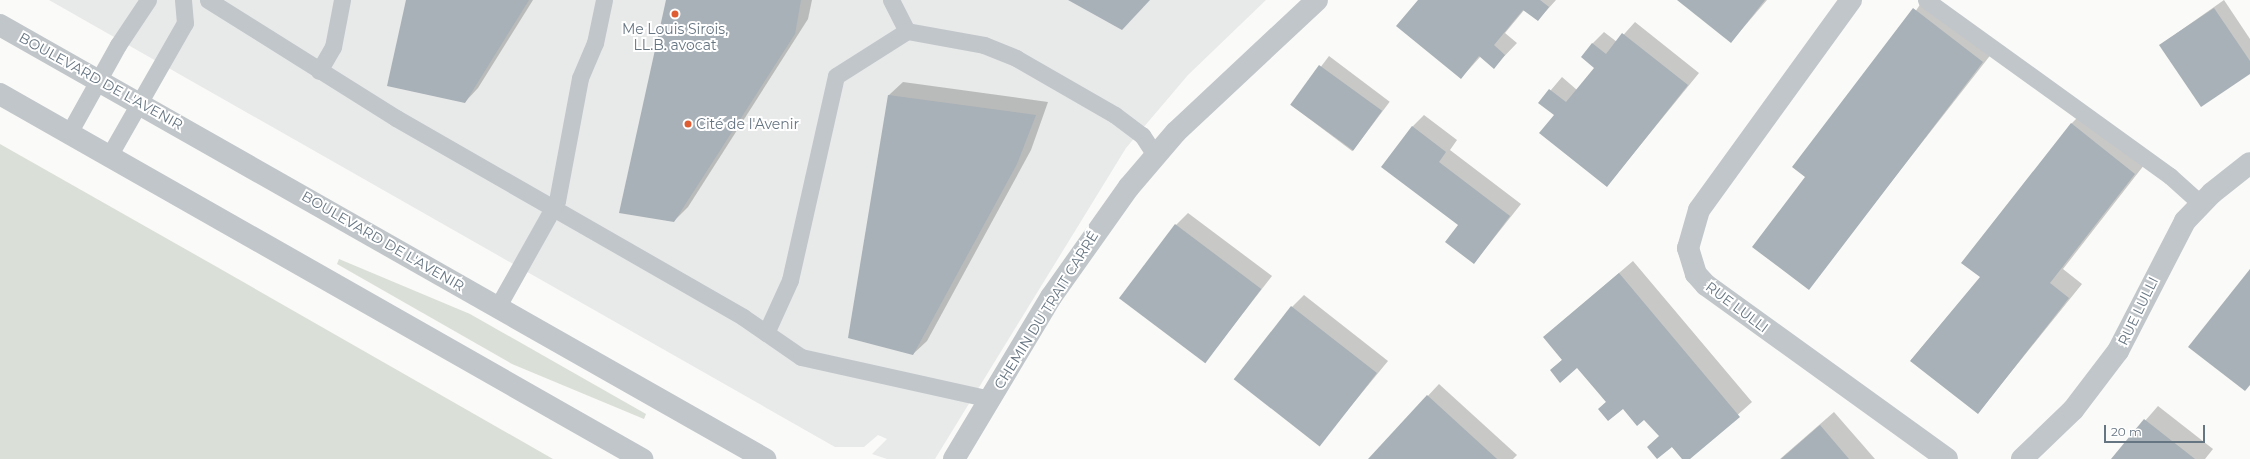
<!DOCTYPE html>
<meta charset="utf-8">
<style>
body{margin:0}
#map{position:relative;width:2250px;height:459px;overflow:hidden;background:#fafaf8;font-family:Montserrat,sans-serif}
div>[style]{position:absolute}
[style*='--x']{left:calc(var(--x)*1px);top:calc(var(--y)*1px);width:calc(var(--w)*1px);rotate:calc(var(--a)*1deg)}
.built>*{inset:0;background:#e8e9e9}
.green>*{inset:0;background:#dadfd7}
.shadow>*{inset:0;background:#0003;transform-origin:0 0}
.building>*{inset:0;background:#a8b1b7;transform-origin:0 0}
.service>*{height:17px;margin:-8.5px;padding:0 8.5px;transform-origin:8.5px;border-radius:8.5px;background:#c1c6ca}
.minor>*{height:22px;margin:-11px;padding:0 11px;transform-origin:11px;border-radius:11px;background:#c1c6ca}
.tertiary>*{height:22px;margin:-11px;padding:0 11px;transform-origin:11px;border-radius:11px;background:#c1c6ca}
.dots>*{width:11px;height:11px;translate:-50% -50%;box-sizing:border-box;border:2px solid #fff;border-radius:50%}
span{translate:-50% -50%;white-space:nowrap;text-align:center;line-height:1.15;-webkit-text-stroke:4px #fff;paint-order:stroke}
.poi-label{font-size:14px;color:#667582}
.left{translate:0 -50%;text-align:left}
.street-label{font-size:14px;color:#667582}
.scale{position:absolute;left:2104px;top:425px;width:101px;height:18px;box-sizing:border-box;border:2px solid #667582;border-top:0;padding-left:5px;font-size:12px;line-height:14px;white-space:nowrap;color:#667582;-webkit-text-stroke:3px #fff;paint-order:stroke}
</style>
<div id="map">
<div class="built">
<div style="clip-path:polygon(49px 0,1266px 0,1188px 75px,1126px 148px,935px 459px,887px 459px,872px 454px,887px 439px,878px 435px,864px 447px,835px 447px)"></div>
</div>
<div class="green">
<div style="clip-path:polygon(0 144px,217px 267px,553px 459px,0 459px)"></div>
<div style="clip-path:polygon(339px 259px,470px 314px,646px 414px,644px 419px,512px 364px,337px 264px)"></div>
</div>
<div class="shadow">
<div style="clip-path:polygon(407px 0,533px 0,478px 88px,465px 102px)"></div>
<div style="clip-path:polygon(667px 0,812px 0,808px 19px,688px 207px,674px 221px)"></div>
<div style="clip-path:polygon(1419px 0,1556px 0,1538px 20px,1525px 9px,1505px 33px,1517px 43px,1494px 67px,1481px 56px,1461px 78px)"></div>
<div style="clip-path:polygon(1679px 0,1767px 0,1731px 42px)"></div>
<div style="clip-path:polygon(1923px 0,1996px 48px,1808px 288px,1806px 177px)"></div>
<div style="clip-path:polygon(2224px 0,2250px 39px,2250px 73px,2160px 45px)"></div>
<div style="clip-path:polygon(1635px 22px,1699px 73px,1607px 186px,1556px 115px,1540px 103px,1562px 77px,1577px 90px,1595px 68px,1592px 44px,1604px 32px,1617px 42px)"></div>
<div style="left:1329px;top:56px;width:76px;height:62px;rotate:37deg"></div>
<div style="clip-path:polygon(903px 82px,1048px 102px,1031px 150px,927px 341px,913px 354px,889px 95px)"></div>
<div style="clip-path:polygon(2085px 110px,2148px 160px,2063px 269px,2082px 284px,1978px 413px,1911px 360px,1981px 277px,2071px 124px)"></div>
<div style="clip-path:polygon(1424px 115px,1457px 140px,1450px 150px,1521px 204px,1474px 263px,1460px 224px,1412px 127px)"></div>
<div style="clip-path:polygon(1188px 213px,1272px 276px,1205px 362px,1176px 225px)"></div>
<div style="clip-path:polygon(1633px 261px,1752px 402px,1688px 459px,1683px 459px,1645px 418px,1623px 407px,1599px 409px,1607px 401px,1577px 367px,1551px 370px,1563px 359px,1544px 337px)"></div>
<div style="clip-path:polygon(1304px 295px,1388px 361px,1319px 445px,1292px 307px)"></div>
<div style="clip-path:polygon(1439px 384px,1517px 455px,1513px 459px,1369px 459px)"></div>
<div style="clip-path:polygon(2158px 406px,2213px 449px,2205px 459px,2112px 459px)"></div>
<div style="clip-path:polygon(1834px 412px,1875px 459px,1780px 459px)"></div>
</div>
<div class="building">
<div style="clip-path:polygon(406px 0,529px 0,465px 103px,387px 86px)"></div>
<div style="clip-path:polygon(666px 0,801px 0,795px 34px,674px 222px,619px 213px)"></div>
<div style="clip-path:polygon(1068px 0,1150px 0,1122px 30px)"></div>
<div style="clip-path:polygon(1418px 0,1540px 0,1549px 7px,1538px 21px,1523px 10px,1494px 45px,1505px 55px,1494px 69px,1479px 56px,1461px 79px,1396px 26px)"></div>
<div style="clip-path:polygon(1677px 0,1765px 0,1731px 43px)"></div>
<div style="clip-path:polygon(1913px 8px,1983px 62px,1809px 290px,1752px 247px,1805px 177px,1792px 167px)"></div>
<div style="clip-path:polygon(2214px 8px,2250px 61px,2250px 74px,2201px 107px,2159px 45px)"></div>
<div style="clip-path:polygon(1622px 33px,1688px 85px,1607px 187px,1539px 133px,1554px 115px,1538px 103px,1549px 89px,1566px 102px,1594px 68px,1581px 57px,1592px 43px,1606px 54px)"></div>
<div style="left:1319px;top:65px;width:78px;height:49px;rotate:36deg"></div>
<div style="clip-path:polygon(888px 95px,1036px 115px,1017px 164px,913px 355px,848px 338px)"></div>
<div style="clip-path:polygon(2071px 123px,2135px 174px,2050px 283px,2069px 298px,1978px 414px,1910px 361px,1980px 277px,1961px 263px)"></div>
<div style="clip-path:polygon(1412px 126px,1446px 152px,1439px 162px,1510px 216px,1474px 264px,1445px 242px,1458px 225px,1381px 167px)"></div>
<div style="left:1175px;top:224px;width:108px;height:93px;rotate:37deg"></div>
<div style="clip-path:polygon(2250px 269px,2250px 385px,2245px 391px,2188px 347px)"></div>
<div style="clip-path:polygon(1619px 273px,1740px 417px,1690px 459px,1682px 459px,1672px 447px,1657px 459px,1647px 447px,1659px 436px,1644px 420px,1637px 426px,1623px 409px,1608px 421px,1598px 409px,1606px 402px,1577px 368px,1560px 383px,1550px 370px,1562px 360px,1543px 337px)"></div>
<div style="left:1291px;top:306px;width:109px;height:93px;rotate:38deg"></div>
<div style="clip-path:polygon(1427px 395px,1497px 459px,1368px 459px)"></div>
<div style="clip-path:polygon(2144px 419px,2195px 459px,2111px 459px)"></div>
<div style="clip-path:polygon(1820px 425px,1849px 459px,1781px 459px)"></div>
</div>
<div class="service">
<div style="--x:208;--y:0;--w:222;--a:32.1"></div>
<div style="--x:396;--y:118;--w:400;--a:29.8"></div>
<div style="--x:743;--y:317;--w:70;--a:34.6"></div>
<div style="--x:801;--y:357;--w:195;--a:12.5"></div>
<div style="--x:891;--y:0;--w:35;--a:63"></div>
<div style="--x:1926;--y:0;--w:301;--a:35.8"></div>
<div style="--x:2170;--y:176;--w:40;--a:42"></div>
<div style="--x:319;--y:71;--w:28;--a:-60"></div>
<div style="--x:333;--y:47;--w:48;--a:-79.2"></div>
<div style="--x:69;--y:133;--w:101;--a:-60.9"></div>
<div style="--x:118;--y:45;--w:54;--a:-56.3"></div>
<div style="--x:109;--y:156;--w:153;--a:-60.3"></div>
<div style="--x:185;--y:23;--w:23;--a:-95"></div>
<div style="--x:498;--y:306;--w:120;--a:-60.7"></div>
<div style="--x:557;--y:201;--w:125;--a:-79.4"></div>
<div style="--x:580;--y:78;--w:38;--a:-67"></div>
<div style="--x:595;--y:43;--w:44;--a:-78.2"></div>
<div style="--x:766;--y:333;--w:58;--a:-65.6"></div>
<div style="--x:790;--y:280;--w:209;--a:-77.3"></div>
<div style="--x:836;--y:76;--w:84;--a:-32.4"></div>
<div style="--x:907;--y:31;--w:78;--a:10.3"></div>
<div style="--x:984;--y:45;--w:35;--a:22"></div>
<div style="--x:1016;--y:58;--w:114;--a:29.9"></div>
<div style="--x:1115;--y:115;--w:34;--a:37"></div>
<div style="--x:1142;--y:135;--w:24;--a:57"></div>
</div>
<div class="minor">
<div style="--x:1851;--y:0;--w:259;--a:125.9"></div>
<div style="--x:1699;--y:210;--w:40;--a:106"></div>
<div style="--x:1688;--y:248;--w:27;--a:73"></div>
<div style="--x:1696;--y:274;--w:15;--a:48"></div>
<div style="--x:1706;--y:285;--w:297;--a:35.8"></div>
<div style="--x:954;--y:459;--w:189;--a:-59.1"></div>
<div style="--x:1051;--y:297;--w:135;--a:-54.7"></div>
<div style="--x:1129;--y:187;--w:72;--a:-49.5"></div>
<div style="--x:1176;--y:132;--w:193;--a:-43.1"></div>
<div style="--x:2022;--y:459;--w:71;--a:-43.9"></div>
<div style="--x:2073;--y:410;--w:74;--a:-52.7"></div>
<div style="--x:2118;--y:351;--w:146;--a:-62.7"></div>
<div style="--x:2185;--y:221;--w:39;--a:-46"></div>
<div style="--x:2212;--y:193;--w:48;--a:-38.3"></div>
</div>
<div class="tertiary">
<div style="--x:0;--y:25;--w:880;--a:29.57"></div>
<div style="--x:0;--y:94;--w:739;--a:29.62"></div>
</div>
<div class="dots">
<div style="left:675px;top:14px;background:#df5d32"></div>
<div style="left:688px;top:124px;background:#df5d32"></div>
</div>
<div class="poi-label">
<span style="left:675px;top:37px">Me Louis Sirois,<br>LL.B. avocat</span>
<span class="left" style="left:696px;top:124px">Cité de l'Avenir</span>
</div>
<div class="street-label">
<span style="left:101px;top:81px;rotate:29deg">BOULEVARD DE L'AVENIR</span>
<span style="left:383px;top:241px;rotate:30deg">BOULEVARD DE L'AVENIR</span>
<span style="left:1737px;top:307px;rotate:37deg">RUE LULLI</span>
<span style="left:1046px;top:310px;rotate:-58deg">CHEMIN DU TRAIT CARRÉ</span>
<span style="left:2138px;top:311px;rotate:-64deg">RUE LULLI</span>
</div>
<div class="scale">20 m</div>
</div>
